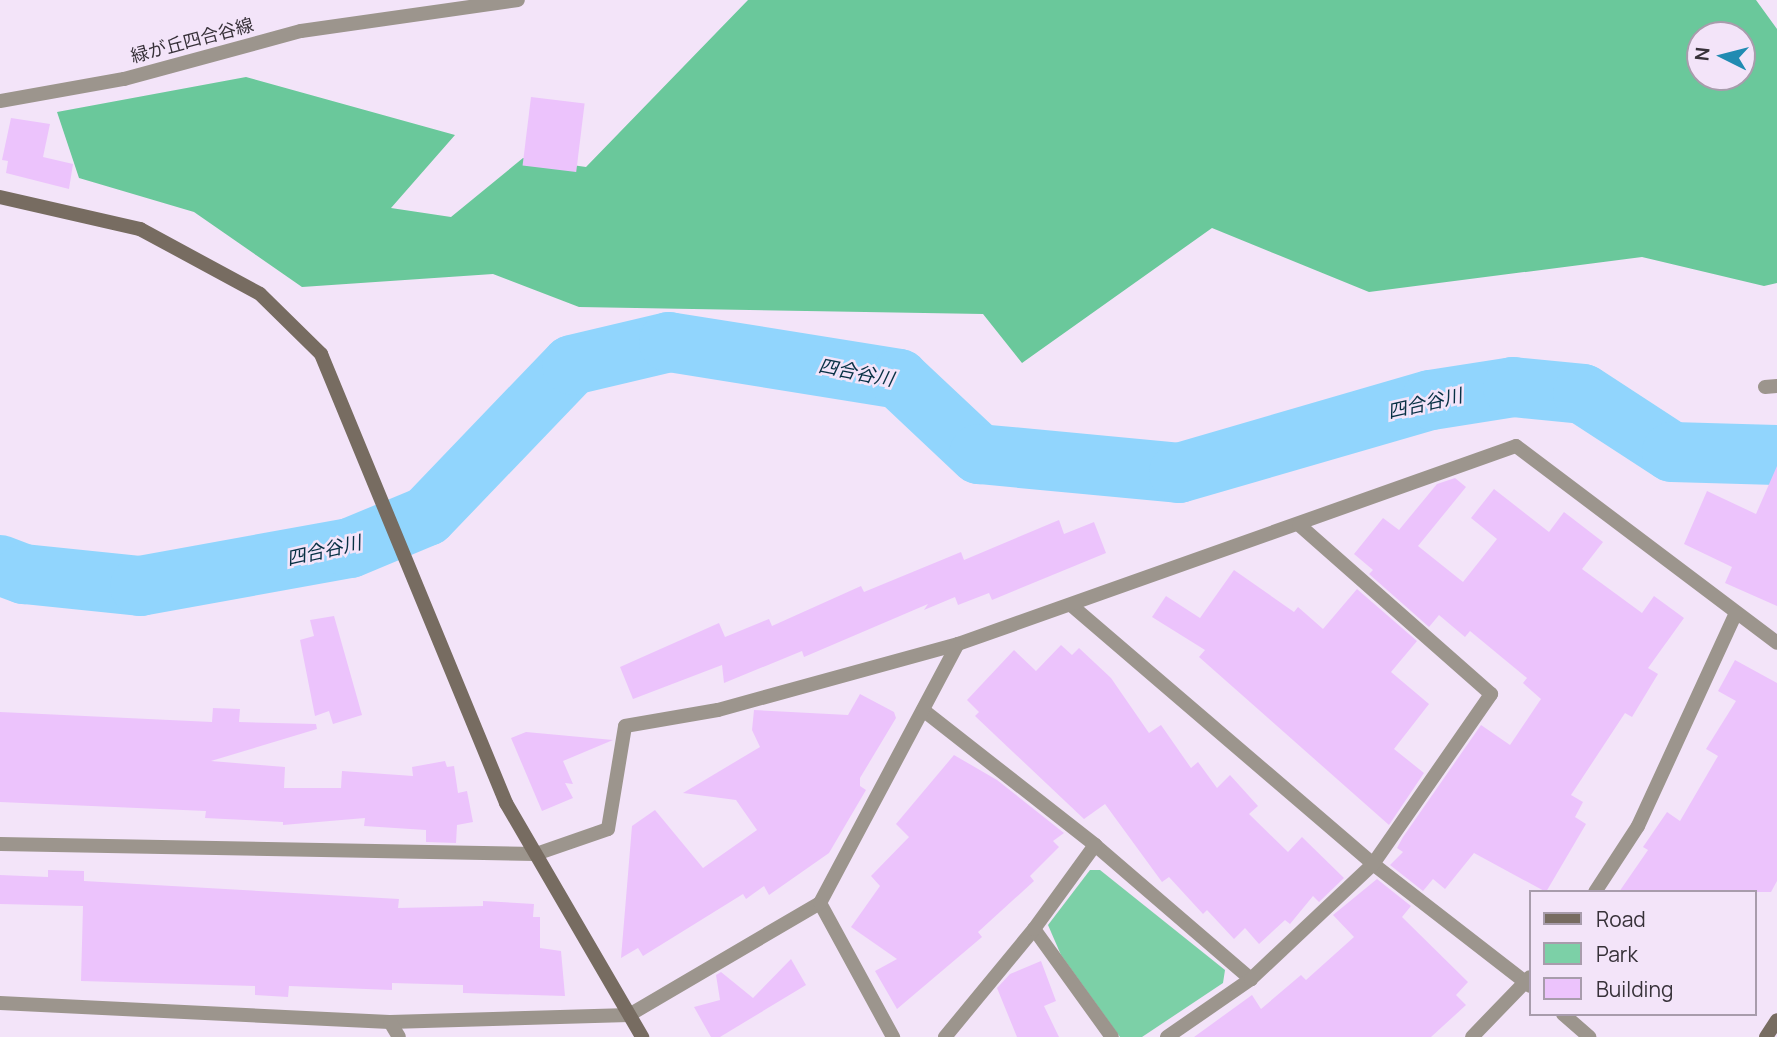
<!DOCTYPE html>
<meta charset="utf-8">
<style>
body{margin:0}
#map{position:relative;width:1777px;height:1037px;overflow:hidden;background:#f3e4f9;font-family:Manrope,"Noto Sans JP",sans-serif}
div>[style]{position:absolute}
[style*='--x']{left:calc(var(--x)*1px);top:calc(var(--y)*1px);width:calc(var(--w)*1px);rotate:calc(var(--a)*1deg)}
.green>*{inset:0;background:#7cd0a7}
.forest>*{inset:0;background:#6ac89b}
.river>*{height:60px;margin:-30px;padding:0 30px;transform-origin:30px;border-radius:30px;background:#91d5fd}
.building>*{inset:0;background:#ecc3fc;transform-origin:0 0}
.street>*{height:14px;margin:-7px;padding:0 7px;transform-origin:7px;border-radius:7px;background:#9c958d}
.secondary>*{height:14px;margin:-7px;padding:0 7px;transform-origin:7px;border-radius:7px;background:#776c61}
span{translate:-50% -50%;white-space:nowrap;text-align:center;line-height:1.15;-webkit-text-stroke:5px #f3e4f9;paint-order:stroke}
.street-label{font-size:18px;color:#373139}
.water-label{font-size:19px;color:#073044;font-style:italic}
.legend{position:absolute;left:1529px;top:890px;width:228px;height:126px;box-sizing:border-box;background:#f3e4f9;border:2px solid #a89cac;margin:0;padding:9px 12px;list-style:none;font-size:21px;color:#373139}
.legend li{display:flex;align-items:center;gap:14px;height:35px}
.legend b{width:35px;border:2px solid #a89cac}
.north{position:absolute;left:1686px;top:21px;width:70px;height:70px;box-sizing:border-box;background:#f3e4f9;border:2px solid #a89cac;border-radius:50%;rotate:276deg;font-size:19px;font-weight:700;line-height:28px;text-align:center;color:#373139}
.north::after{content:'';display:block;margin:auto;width:24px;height:32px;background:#218bb2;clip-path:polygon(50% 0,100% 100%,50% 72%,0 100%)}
</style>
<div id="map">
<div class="green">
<div style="clip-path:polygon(1090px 870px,1100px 870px,1225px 970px,1223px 983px,1142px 1037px,1120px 1037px,1061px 955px,1048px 925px)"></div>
</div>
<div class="forest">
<div style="clip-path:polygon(evenodd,748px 0,1756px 0,1777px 29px,1777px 283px,1764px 286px,1642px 257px,1369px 292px,1212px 228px,1022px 363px,983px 314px,579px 307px,493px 274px,302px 287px,194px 212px,79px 178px,57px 112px,246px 77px,455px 135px,391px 208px,451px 217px,523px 158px,586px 167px,748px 0,1700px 35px,1742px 35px,1742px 77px,1700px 77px,1700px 35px)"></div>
</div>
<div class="river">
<div style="--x:0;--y:565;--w:26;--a:21"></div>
<div style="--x:24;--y:574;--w:117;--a:5.9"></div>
<div style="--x:140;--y:586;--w:213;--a:-10.3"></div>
<div style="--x:350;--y:548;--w:83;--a:-22.6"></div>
<div style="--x:427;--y:516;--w:209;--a:-46.2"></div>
<div style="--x:572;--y:365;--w:100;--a:-13.3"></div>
<div style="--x:669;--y:342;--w:233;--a:9.1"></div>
<div style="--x:899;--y:379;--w:110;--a:43.2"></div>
<div style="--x:979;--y:454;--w:201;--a:5.4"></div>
<div style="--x:1179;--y:473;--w:262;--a:-16.2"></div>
<div style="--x:1431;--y:400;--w:83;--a:-9"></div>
<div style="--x:1513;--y:387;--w:70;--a:5.7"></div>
<div style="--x:1583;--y:394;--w:106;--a:33.1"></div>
<div style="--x:1672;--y:452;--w:105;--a:1.6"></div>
</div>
<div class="building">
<div style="left:531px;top:97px;width:54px;height:69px;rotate:7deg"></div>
<div style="clip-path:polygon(11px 118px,50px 124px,43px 157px,73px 164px,69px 189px,6px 173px,8px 161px,2px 160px)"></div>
<div style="clip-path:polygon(1777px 466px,1777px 606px,1725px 583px,1732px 567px,1684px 544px,1707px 491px,1756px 514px)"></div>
<div style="clip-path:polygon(1455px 478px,1466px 487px,1418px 546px,1463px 582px,1497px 539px,1471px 518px,1494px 489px,1549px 532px,1564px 512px,1603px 542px,1582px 569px,1642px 613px,1654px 596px,1684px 618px,1648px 668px,1658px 674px,1632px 717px,1625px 713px,1571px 795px,1583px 802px,1575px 817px,1586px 824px,1546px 892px,1474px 853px,1445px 889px,1433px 879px,1423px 891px,1390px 865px,1403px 852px,1397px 848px,1403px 837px,1481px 725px,1510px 745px,1541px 699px,1523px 683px,1527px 678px,1470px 631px,1465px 637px,1439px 615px,1429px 627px,1369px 574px,1373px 570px,1354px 554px,1383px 518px,1399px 530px,1437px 484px)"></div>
<div style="clip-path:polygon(1059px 520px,1064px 534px,1094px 522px,1106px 553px,992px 600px,989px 593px,958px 605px,955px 597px,924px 610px,928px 604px,804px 657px,802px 651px,724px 683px,722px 665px,633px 699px,620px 667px,719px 623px,725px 637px,769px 619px,772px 626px,861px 586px,864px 592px,961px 552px,964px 560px)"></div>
<div style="clip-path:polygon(1234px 570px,1294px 612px,1298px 607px,1323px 629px,1357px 589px,1417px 641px,1391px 672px,1429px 704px,1394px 749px,1424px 773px,1389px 825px,1199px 657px,1205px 650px,1152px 617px,1166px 596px,1200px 618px)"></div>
<div style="clip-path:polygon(334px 616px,362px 715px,333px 724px,329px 711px,315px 716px,300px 640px,314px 636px,310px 620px)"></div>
<div style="clip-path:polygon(1061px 645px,1072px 655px,1079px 648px,1111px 678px,1149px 733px,1161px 725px,1191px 768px,1198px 762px,1217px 788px,1230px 775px,1258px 806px,1249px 814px,1288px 852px,1302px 837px,1344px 878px,1319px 902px,1313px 896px,1290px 924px,1285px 920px,1259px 944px,1245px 928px,1234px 939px,1207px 910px,1203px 914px,1169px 877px,1162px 882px,1105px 804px,1084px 819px,975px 716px,979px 712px,967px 700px,1014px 650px,1036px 671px)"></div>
<div style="clip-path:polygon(1735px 660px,1777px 683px,1777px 881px,1771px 892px,1619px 892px,1648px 850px,1643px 847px,1667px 812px,1680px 821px,1718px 756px,1706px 749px,1736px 701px,1718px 691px)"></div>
<div style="clip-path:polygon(860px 694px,894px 712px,896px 718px,860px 778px,860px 786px,866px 790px,829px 853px,769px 895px,764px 886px,746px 899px,743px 894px,643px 956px,638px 948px,621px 958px,632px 826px,655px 810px,703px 868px,757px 830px,736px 800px,683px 793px,760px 747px,752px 730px,754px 710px,848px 715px)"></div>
<div style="clip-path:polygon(213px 708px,240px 709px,239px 722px,316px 724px,317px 729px,211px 761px,285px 767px,284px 788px,341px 788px,342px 771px,413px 776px,412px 767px,445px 761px,447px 767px,454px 766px,458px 793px,467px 791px,473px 822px,457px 825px,456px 843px,426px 842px,426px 830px,364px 826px,365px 818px,283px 825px,283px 822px,205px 818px,206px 811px,0 802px,0 712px,212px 722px)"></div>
<div style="clip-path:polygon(526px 732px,613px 740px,563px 761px,573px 784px,565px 783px,573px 798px,542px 811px,511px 738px)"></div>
<div style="clip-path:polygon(954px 755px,997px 780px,1064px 833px,1053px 841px,1059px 847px,1030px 876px,1034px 881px,978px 932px,982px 937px,897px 1009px,875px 971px,897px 959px,851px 927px,880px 886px,871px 876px,909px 837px,896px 824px)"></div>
<div style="clip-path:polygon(48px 870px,84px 871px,84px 881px,399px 899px,398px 908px,483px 906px,483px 901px,534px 904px,533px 917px,540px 917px,540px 948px,561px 951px,565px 996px,463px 993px,463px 985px,392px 983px,392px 990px,289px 986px,288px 997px,255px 995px,255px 986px,81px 981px,83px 906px,0 904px,0 875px,48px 877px)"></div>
<div style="clip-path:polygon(1377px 879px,1411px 906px,1402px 917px,1468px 982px,1456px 995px,1466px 1005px,1431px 1037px,1194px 1037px,1252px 995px,1261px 1009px,1301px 975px,1306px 980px,1354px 937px,1333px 915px)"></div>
<div style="clip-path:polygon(791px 959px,806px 985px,720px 1037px,711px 1037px,694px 1007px,720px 1000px,716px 975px,721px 972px,753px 998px)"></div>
<div style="clip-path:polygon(1041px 961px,1056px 1001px,1044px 1006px,1059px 1037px,1017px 1037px,997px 988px,1010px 974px)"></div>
</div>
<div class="street">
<div style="--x:0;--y:101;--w:126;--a:-10.1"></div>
<div style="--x:124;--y:79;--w:183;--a:-15.2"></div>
<div style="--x:301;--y:31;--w:219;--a:-8.1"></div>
<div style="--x:1765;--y:387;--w:12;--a:-5"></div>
<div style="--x:1071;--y:605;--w:398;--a:40.6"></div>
<div style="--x:1373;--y:864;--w:199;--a:37.8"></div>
<div style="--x:923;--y:710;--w:219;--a:38.1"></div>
<div style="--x:1095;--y:845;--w:206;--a:40.7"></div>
<div style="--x:0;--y:844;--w:536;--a:1.07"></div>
<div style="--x:536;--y:854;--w:76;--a:-19.1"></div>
<div style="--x:608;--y:829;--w:104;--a:-80.6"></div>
<div style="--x:625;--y:726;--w:94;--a:-9.8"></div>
<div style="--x:718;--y:710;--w:249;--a:-15.4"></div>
<div style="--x:958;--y:644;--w:592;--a:-19.54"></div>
<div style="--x:1516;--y:446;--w:327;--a:37"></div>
<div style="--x:1595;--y:892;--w:79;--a:-56.9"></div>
<div style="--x:1638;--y:826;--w:234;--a:-65.3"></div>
<div style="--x:820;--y:903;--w:153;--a:61.4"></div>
<div style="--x:1034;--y:929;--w:133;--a:54.2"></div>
<div style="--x:0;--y:1003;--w:390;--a:2.8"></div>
<div style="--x:390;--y:1022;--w:239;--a:-1.7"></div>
<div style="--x:629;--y:1015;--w:221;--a:-30.4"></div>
<div style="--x:820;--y:903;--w:293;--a:-62"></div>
<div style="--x:1563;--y:1014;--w:35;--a:41"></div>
<div style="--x:390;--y:1022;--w:17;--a:59"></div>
<div style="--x:945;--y:1037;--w:140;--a:-50.5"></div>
<div style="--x:1034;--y:929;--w:104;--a:-54"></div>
<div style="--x:1167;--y:1037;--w:102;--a:-34.6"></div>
<div style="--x:1251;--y:979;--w:168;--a:-43.3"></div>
<div style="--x:1373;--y:864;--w:207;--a:-55.2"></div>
<div style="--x:1491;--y:694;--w:256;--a:-138.6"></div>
<div style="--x:1472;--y:1037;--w:83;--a:-46"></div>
</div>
<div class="secondary">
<div style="--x:0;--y:197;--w:144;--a:12.9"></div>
<div style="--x:140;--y:229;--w:136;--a:28.4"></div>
<div style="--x:260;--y:294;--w:86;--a:44.5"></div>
<div style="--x:321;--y:354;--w:486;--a:67.6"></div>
<div style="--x:506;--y:803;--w:271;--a:59.8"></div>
<div style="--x:1766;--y:1037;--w:20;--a:-57"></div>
</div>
<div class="street-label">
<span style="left:192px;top:40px;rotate:-15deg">緑が丘四合谷線</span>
</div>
<div class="water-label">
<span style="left:856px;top:373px;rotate:11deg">四合谷川</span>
<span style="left:1425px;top:404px;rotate:-13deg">四合谷川</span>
<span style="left:324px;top:551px;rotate:-13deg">四合谷川</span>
</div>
<ul class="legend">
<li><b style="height:9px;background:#776c61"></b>Road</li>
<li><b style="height:19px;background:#7cd0a7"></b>Park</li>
<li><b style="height:19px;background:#ecc3fc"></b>Building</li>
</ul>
<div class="north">N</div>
</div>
